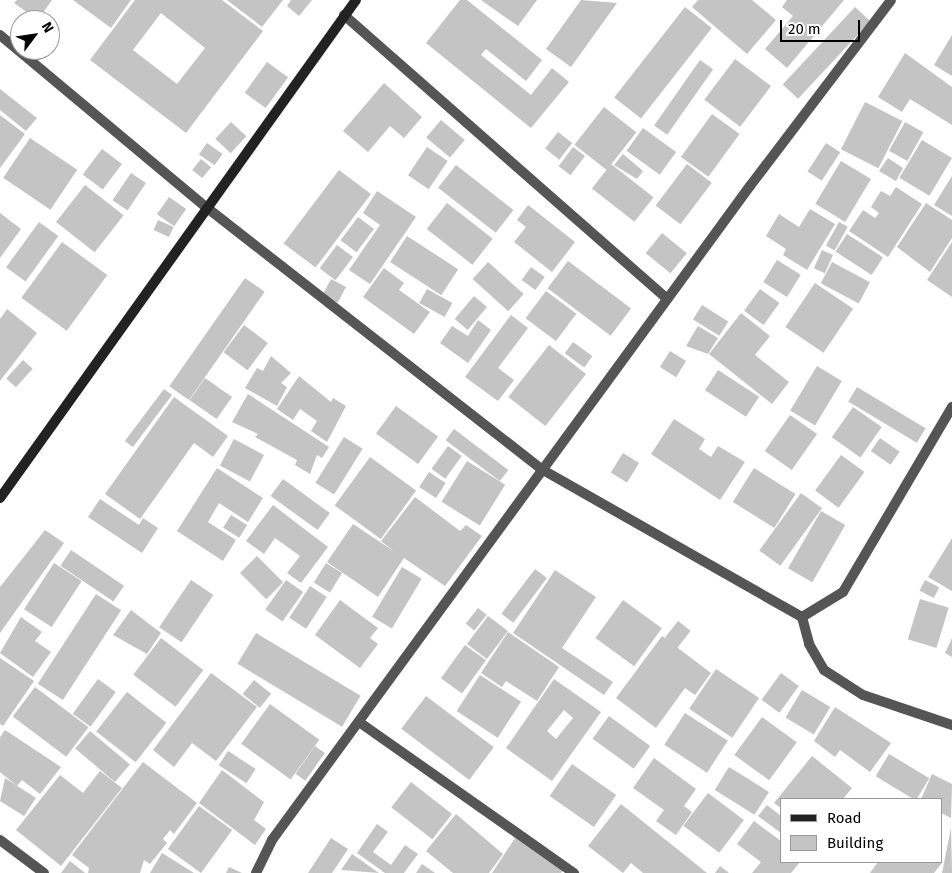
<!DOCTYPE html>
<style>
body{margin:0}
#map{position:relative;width:952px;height:873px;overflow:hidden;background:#fff;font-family:"Fira Sans",sans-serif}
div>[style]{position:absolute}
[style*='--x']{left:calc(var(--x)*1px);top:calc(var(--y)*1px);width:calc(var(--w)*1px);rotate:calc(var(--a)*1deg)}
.building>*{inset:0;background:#c4c4c4;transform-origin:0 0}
.street>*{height:10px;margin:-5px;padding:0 5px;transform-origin:5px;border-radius:5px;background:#555}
.secondary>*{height:10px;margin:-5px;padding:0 5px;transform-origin:5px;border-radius:5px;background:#222}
span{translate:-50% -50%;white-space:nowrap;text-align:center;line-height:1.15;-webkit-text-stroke:4px #fff;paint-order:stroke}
.legend{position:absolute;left:780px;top:798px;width:162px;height:65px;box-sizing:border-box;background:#fff;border:1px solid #999;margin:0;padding:6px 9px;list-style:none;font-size:15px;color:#000}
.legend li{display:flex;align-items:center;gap:10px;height:25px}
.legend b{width:25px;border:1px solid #999}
.north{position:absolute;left:10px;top:10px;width:50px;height:50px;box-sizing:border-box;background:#fff;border:1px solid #999;border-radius:50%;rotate:59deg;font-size:14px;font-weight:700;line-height:20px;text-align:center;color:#000}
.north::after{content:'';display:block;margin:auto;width:18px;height:22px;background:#000;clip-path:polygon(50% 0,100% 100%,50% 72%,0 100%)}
.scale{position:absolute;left:780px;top:20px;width:80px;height:22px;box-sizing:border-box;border:2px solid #000;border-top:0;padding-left:6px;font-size:15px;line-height:18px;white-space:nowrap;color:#000;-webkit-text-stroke:4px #fff;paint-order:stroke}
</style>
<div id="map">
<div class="building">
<div style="clip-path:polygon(17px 0,52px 0,38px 20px,14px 3px)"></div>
<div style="clip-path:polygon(73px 0,131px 0,111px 28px)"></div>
<div style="clip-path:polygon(evenodd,135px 0,222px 0,263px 31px,186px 133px,90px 60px,135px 0,161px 13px,205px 48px,177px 84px,133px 50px,161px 13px)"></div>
<div style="clip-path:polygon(227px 0,283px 0,262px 27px)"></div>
<div style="clip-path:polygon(291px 0,312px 0,299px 16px,287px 6px)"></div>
<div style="clip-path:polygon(460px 0,467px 0,542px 60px,526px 81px,486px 49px,481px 55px,531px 95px,552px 68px,569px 82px,531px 128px,426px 43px)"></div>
<div style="clip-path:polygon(481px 0,537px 0,518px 26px)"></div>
<div style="clip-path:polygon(581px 0,617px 3px,571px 67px,546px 49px)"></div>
<div style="clip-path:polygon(698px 0,752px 0,776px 20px,747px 54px,692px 7px)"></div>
<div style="clip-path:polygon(787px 0,844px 0,787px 68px,765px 49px,793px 16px,782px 7px)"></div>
<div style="left:685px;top:7px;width:34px;height:115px;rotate:38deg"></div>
<div style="left:855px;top:7px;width:21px;height:106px;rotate:43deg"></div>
<div style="clip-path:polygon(952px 35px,952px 76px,934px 65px)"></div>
<div style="clip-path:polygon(905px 53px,952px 87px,952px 125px,910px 99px,902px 112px,878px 97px)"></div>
<div style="left:735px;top:59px;width:45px;height:51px;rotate:37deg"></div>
<div style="left:700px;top:60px;width:16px;height:80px;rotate:35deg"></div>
<div style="left:267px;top:62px;width:26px;height:38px;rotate:36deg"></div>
<div style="clip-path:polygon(384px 83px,422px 117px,404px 138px,390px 126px,368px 152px,343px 131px)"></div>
<div style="clip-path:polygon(0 89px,37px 118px,26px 131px,0 110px)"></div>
<div style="left:865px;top:102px;width:42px;height:53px;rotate:27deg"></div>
<div style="left:604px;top:107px;width:41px;height:48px;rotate:38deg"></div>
<div style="left:712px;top:114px;width:34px;height:53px;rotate:36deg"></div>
<div style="clip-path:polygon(0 115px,25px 134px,0 168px)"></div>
<div style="left:441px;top:120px;width:31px;height:23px;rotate:40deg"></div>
<div style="left:231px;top:122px;width:21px;height:23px;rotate:43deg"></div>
<div style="left:905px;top:122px;width:21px;height:33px;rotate:29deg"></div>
<div style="left:643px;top:128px;width:41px;height:28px;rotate:36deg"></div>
<div style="left:558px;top:132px;width:18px;height:21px;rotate:38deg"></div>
<div style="left:30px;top:138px;width:57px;height:48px;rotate:34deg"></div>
<div style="left:922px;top:140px;width:35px;height:44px;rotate:31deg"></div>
<div style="left:207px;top:143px;width:19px;height:14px;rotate:35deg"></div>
<div style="left:826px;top:143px;width:17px;height:34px;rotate:33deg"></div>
<div style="left:427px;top:147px;width:25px;height:34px;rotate:34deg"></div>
<div style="left:573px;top:147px;width:15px;height:24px;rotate:37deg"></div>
<div style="left:102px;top:149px;width:25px;height:32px;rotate:37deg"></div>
<div style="clip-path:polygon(623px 154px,643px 171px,637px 179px,614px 165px)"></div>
<div style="clip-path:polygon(888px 158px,903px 168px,896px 181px,879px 171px)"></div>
<div style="left:201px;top:159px;width:13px;height:14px;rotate:39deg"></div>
<div style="left:841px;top:161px;width:35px;height:50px;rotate:31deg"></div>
<div style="left:611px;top:164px;width:54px;height:31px;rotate:38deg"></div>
<div style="left:687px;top:164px;width:31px;height:52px;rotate:37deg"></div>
<div style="left:456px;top:165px;width:73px;height:29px;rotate:38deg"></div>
<div style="left:339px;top:170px;width:40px;height:92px;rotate:37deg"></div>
<div style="left:131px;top:173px;width:18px;height:33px;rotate:34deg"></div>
<div style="clip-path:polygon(952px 176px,952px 216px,934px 205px)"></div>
<div style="left:85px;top:185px;width:49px;height:47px;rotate:38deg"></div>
<div style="clip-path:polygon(896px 187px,922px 204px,888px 257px,849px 231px,863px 210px,875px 218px,879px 213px,871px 207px,881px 191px,890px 196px)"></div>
<div style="clip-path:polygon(377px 191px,416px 217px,370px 284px,349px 270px,380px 225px,363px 213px)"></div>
<div style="left:169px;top:197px;width:21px;height:21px;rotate:35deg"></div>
<div style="left:447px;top:203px;width:58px;height:33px;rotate:38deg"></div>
<div style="clip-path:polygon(926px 203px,952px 220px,952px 238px,930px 272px,897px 247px)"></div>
<div style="clip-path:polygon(528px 205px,575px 242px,552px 272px,514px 242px,526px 227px,517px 220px)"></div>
<div style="clip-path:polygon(810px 209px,835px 224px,807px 270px,783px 255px,786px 249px,766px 236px,779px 214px,799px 227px)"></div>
<div style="clip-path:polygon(0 213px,21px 229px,0 258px)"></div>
<div style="left:358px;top:217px;width:20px;height:29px;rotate:37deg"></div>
<div style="left:158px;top:220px;width:17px;height:11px;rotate:24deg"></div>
<div style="left:39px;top:222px;width:24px;height:56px;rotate:36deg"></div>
<div style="left:839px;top:222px;width:10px;height:27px;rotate:29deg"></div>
<div style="left:662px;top:233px;width:32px;height:26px;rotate:39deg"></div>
<div style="left:847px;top:234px;width:43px;height:21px;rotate:33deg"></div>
<div style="left:407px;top:236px;width:61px;height:31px;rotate:33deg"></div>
<div style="left:62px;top:242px;width:56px;height:69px;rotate:36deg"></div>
<div style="clip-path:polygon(952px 242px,952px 297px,927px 280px)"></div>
<div style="left:337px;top:245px;width:20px;height:29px;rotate:37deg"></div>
<div style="left:822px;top:250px;width:12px;height:20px;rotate:24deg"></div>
<div style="left:777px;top:260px;width:28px;height:26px;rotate:32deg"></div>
<div style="left:568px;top:261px;width:79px;height:34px;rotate:37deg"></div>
<div style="left:488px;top:262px;width:48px;height:23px;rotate:42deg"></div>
<div style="left:832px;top:262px;width:43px;height:24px;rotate:28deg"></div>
<div style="left:531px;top:267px;width:17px;height:16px;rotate:36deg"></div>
<div style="clip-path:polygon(384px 268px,404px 283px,399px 290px,430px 312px,414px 334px,363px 297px)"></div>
<div style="left:245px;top:278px;width:24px;height:132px;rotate:35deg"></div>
<div style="left:331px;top:279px;width:17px;height:18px;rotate:28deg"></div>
<div style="left:815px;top:283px;width:46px;height:53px;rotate:34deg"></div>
<div style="left:427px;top:289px;width:29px;height:16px;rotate:29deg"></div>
<div style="left:760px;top:289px;width:24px;height:27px;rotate:36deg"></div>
<div style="left:546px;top:291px;width:38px;height:34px;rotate:37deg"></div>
<div style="left:474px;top:296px;width:17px;height:30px;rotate:40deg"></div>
<div style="left:702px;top:305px;width:31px;height:17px;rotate:32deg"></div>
<div style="clip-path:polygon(7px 309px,37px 333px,0 381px,0 319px)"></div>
<div style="clip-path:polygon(741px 313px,770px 336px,755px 355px,789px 382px,772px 404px,709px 354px)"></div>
<div style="clip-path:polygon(511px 315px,528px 328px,498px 368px,514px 380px,498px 401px,465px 377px)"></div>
<div style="clip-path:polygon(478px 320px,491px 330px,468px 363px,440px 343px,452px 326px,468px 336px)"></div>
<div style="left:244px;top:325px;width:30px;height:34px;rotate:37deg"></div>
<div style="clip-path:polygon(698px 326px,718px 338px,708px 354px,686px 346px)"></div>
<div style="left:573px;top:342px;width:24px;height:14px;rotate:36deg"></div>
<div style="left:549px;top:345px;width:47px;height:66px;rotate:38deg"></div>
<div style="left:670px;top:351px;width:19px;height:19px;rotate:32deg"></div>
<div style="clip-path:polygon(271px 356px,291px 373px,281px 383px,287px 387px,277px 406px,245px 388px,257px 368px,263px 371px)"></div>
<div style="left:23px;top:360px;width:13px;height:25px;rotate:42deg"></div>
<div style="left:817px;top:366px;width:29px;height:52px;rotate:31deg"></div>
<div style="left:718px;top:370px;width:49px;height:24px;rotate:33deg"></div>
<div style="clip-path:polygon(299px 376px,331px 402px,333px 398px,346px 406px,327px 442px,311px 431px,317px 421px,300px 409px,293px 420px,277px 409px)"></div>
<div style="left:205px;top:378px;width:33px;height:27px;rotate:35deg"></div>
<div style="left:857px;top:387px;width:80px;height:17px;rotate:31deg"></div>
<div style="left:164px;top:389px;width:10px;height:65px;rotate:37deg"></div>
<div style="clip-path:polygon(248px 394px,329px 447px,322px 458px,317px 455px,310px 474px,295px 465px,297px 460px,255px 437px,258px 434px,232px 422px)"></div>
<div style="clip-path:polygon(174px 397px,228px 436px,213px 457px,194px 443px,140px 519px,105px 494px)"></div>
<div style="left:396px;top:406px;width:52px;height:34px;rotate:36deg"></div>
<div style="left:853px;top:407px;width:35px;height:37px;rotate:35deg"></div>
<div style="left:790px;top:415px;width:33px;height:44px;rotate:35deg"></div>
<div style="clip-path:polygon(674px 419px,705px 439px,699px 449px,711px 457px,718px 446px,745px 462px,720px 500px,651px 454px)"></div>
<div style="left:454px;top:429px;width:68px;height:14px;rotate:37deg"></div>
<div style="left:344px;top:437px;width:22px;height:54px;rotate:32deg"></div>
<div style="left:880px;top:438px;width:24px;height:16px;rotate:35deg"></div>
<div style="left:234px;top:439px;width:34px;height:30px;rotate:28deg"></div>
<div style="left:448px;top:446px;width:17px;height:28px;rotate:36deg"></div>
<div style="left:623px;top:453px;width:19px;height:23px;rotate:32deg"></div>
<div style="left:841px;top:455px;width:29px;height:44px;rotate:36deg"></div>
<div style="left:370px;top:457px;width:57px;height:60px;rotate:36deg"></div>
<div style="left:467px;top:461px;width:45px;height:48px;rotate:32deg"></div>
<div style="clip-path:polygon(217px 468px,263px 498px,248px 522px,219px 503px,208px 522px,236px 540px,223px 561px,177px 531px)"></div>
<div style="left:754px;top:468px;width:49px;height:40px;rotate:32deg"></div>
<div style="left:429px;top:472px;width:20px;height:18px;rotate:33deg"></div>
<div style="left:283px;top:479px;width:58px;height:21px;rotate:36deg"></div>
<div style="left:801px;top:493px;width:26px;height:71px;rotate:36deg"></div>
<div style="clip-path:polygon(415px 497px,460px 531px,466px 525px,482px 536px,445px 586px,404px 558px,378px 597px,327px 562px,353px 524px,395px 552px,381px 541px)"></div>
<div style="clip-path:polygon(100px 499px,139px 525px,143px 518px,158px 528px,142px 553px,88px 517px)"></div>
<div style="clip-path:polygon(273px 505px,328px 547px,301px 583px,287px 573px,300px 556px,275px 538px,264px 554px,246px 541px)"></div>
<div style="left:821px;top:511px;width:28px;height:66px;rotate:30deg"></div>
<div style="left:231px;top:515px;width:19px;height:15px;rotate:32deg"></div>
<div style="clip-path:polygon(45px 530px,64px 543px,0 633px,0 587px)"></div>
<div style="clip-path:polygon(952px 538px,952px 591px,928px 577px)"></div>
<div style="left:71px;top:550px;width:64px;height:19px;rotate:34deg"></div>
<div style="left:257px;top:556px;width:37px;height:24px;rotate:45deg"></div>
<div style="left:54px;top:563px;width:33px;height:55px;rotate:33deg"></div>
<div style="left:326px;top:563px;width:19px;height:23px;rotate:32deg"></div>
<div style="left:402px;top:567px;width:23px;height:58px;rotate:31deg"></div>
<div style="left:535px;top:569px;width:15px;height:56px;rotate:37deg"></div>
<div style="clip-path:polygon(555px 570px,596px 597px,562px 648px,613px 682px,604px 695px,513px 633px)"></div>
<div style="left:191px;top:580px;width:27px;height:57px;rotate:34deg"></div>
<div style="left:286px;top:580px;width:21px;height:36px;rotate:35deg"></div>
<div style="left:925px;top:580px;width:16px;height:12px;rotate:27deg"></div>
<div style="left:310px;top:586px;width:20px;height:38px;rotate:33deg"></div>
<div style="left:96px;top:594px;width:30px;height:107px;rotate:33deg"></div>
<div style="left:920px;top:599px;width:30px;height:42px;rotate:17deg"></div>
<div style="clip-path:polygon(340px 600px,378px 628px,370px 638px,378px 644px,360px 668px,315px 635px)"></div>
<div style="left:623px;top:600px;width:48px;height:47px;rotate:36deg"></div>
<div style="left:478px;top:608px;width:11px;height:20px;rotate:38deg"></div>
<div style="clip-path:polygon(131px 610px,161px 633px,147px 654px,113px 635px)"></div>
<div style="left:488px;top:616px;width:25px;height:35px;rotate:37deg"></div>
<div style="clip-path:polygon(21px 617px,42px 632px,35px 641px,51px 652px,33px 677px,0 653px)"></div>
<div style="left:678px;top:621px;width:16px;height:22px;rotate:38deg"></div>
<div style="clip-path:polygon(508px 632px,559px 667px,537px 701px,506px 681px,502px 687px,481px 673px)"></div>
<div style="left:256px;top:633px;width:122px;height:36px;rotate:31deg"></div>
<div style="clip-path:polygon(662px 636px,711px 673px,695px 695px,685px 688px,656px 728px,616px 698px)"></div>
<div style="left:161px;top:638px;width:53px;height:46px;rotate:37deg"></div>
<div style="clip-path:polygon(952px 638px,952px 657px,945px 653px)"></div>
<div style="left:465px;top:645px;width:26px;height:41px;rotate:36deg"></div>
<div style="clip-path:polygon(0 658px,34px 681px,3px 726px,0 724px)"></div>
<div style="left:716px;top:669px;width:52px;height:48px;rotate:34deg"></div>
<div style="clip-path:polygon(211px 673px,257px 707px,216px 761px,192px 743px,174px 767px,153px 750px)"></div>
<div style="left:781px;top:673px;width:22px;height:33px;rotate:36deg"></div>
<div style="left:480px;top:675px;width:49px;height:43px;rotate:33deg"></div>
<div style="left:98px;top:679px;width:22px;height:43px;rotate:36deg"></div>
<div style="clip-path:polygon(evenodd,554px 679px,601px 712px,552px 781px,506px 748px,554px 679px,564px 710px,573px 718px,556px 739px,547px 731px,564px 710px)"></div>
<div style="left:254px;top:680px;width:22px;height:18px;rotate:39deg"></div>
<div style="left:35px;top:687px;width:67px;height:37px;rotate:37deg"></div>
<div style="left:802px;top:690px;width:33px;height:32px;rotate:31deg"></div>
<div style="left:127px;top:692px;width:50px;height:50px;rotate:38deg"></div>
<div style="left:426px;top:696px;width:85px;height:41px;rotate:37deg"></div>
<div style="left:270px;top:704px;width:61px;height:49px;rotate:36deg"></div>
<div style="clip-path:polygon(835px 707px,891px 743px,870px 772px,840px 750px,835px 757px,814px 741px)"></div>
<div style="left:685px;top:713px;width:51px;height:38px;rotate:33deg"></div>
<div style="left:609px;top:716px;width:51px;height:28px;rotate:36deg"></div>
<div style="left:762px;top:717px;width:43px;height:47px;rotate:36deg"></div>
<div style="clip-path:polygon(5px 730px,61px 767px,40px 794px,22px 780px,17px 786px,0 772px,0 737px)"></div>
<div style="left:90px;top:731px;width:52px;height:23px;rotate:40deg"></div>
<div style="left:315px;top:746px;width:12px;height:34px;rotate:35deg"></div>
<div style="left:228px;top:751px;width:33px;height:17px;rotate:33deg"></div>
<div style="left:889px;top:754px;width:47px;height:26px;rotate:31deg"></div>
<div style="clip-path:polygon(812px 756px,852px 788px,843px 799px,781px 799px,781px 808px,774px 803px)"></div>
<div style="clip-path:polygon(654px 758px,696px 789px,684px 806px,692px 812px,676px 835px,656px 821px,664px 810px,633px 788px)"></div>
<div style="clip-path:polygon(143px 762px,197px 803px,174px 834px,170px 830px,163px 839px,167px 843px,150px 864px,144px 860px,140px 873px,88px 873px,89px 868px,72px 855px)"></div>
<div style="left:572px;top:764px;width:54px;height:39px;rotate:35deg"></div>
<div style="left:729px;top:767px;width:47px;height:27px;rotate:32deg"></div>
<div style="clip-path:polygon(222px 770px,264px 802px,254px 820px,266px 829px,255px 845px,199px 803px)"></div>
<div style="clip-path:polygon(100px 771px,122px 788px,61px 866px,16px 830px,60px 775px,83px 793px)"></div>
<div style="clip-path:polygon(932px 774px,952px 784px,951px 818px,941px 813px,941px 799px,921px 799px)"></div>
<div style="clip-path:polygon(5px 778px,36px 798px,24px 816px,0 801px)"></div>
<div style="left:411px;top:782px;width:52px;height:32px;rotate:38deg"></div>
<div style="left:708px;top:793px;width:45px;height:41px;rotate:37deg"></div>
<div style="clip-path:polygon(621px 804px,707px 873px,643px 873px,631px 863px,623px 873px,588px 846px)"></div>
<div style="clip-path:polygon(767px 805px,781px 816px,781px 833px,758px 816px)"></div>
<div style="left:199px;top:806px;width:41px;height:53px;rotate:36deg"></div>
<div style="clip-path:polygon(456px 814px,503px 854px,489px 873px,453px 873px,426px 851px)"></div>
<div style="clip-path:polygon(754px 821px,781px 841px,781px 862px,800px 862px,791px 873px,752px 873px,761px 862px,737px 844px)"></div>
<div style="clip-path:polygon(377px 824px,388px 832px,373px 852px,391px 865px,405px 845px,418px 854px,404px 873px,385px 873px,357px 853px)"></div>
<div style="clip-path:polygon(951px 828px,952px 873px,942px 873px)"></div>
<div style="clip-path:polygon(331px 838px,348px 849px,332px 873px,308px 873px)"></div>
<div style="clip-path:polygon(515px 838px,563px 870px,561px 873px,492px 873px)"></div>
<div style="clip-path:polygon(162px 853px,194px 873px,150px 873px)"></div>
<div style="clip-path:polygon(352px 854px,379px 873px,341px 870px)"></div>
<div style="clip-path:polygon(70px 861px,85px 873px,61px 873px)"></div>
<div style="clip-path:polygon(878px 862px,940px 862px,942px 863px,934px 873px,870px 873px)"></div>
<div style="clip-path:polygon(422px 864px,435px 873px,416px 873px)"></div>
<div style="clip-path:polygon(720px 866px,729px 873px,715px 873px)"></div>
<div style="clip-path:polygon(229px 867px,242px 873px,226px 873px)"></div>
</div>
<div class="street">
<div style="--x:344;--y:15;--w:430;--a:41.3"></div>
<div style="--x:0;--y:35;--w:268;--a:39.9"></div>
<div style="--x:206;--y:207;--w:427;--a:38"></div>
<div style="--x:543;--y:470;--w:298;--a:29.6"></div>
<div style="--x:802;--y:617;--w:48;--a:-31.4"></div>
<div style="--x:843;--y:592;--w:215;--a:-59.5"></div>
<div style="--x:802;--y:617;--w:28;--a:75"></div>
<div style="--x:809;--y:644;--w:30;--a:60"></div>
<div style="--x:824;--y:670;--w:46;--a:32.7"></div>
<div style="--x:863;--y:695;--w:94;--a:18.6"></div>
<div style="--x:359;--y:722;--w:263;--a:35.1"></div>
<div style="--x:0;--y:840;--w:55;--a:36.9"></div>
<div style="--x:256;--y:873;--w:37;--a:-64"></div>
<div style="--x:272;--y:840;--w:810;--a:-53.84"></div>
<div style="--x:750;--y:186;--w:233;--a:-52.8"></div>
</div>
<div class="secondary">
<div style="--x:0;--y:498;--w:612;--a:-54.44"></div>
</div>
<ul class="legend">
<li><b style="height:6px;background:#222"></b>Road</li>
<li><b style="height:14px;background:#c4c4c4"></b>Building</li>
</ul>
<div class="north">N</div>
<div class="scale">20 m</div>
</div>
